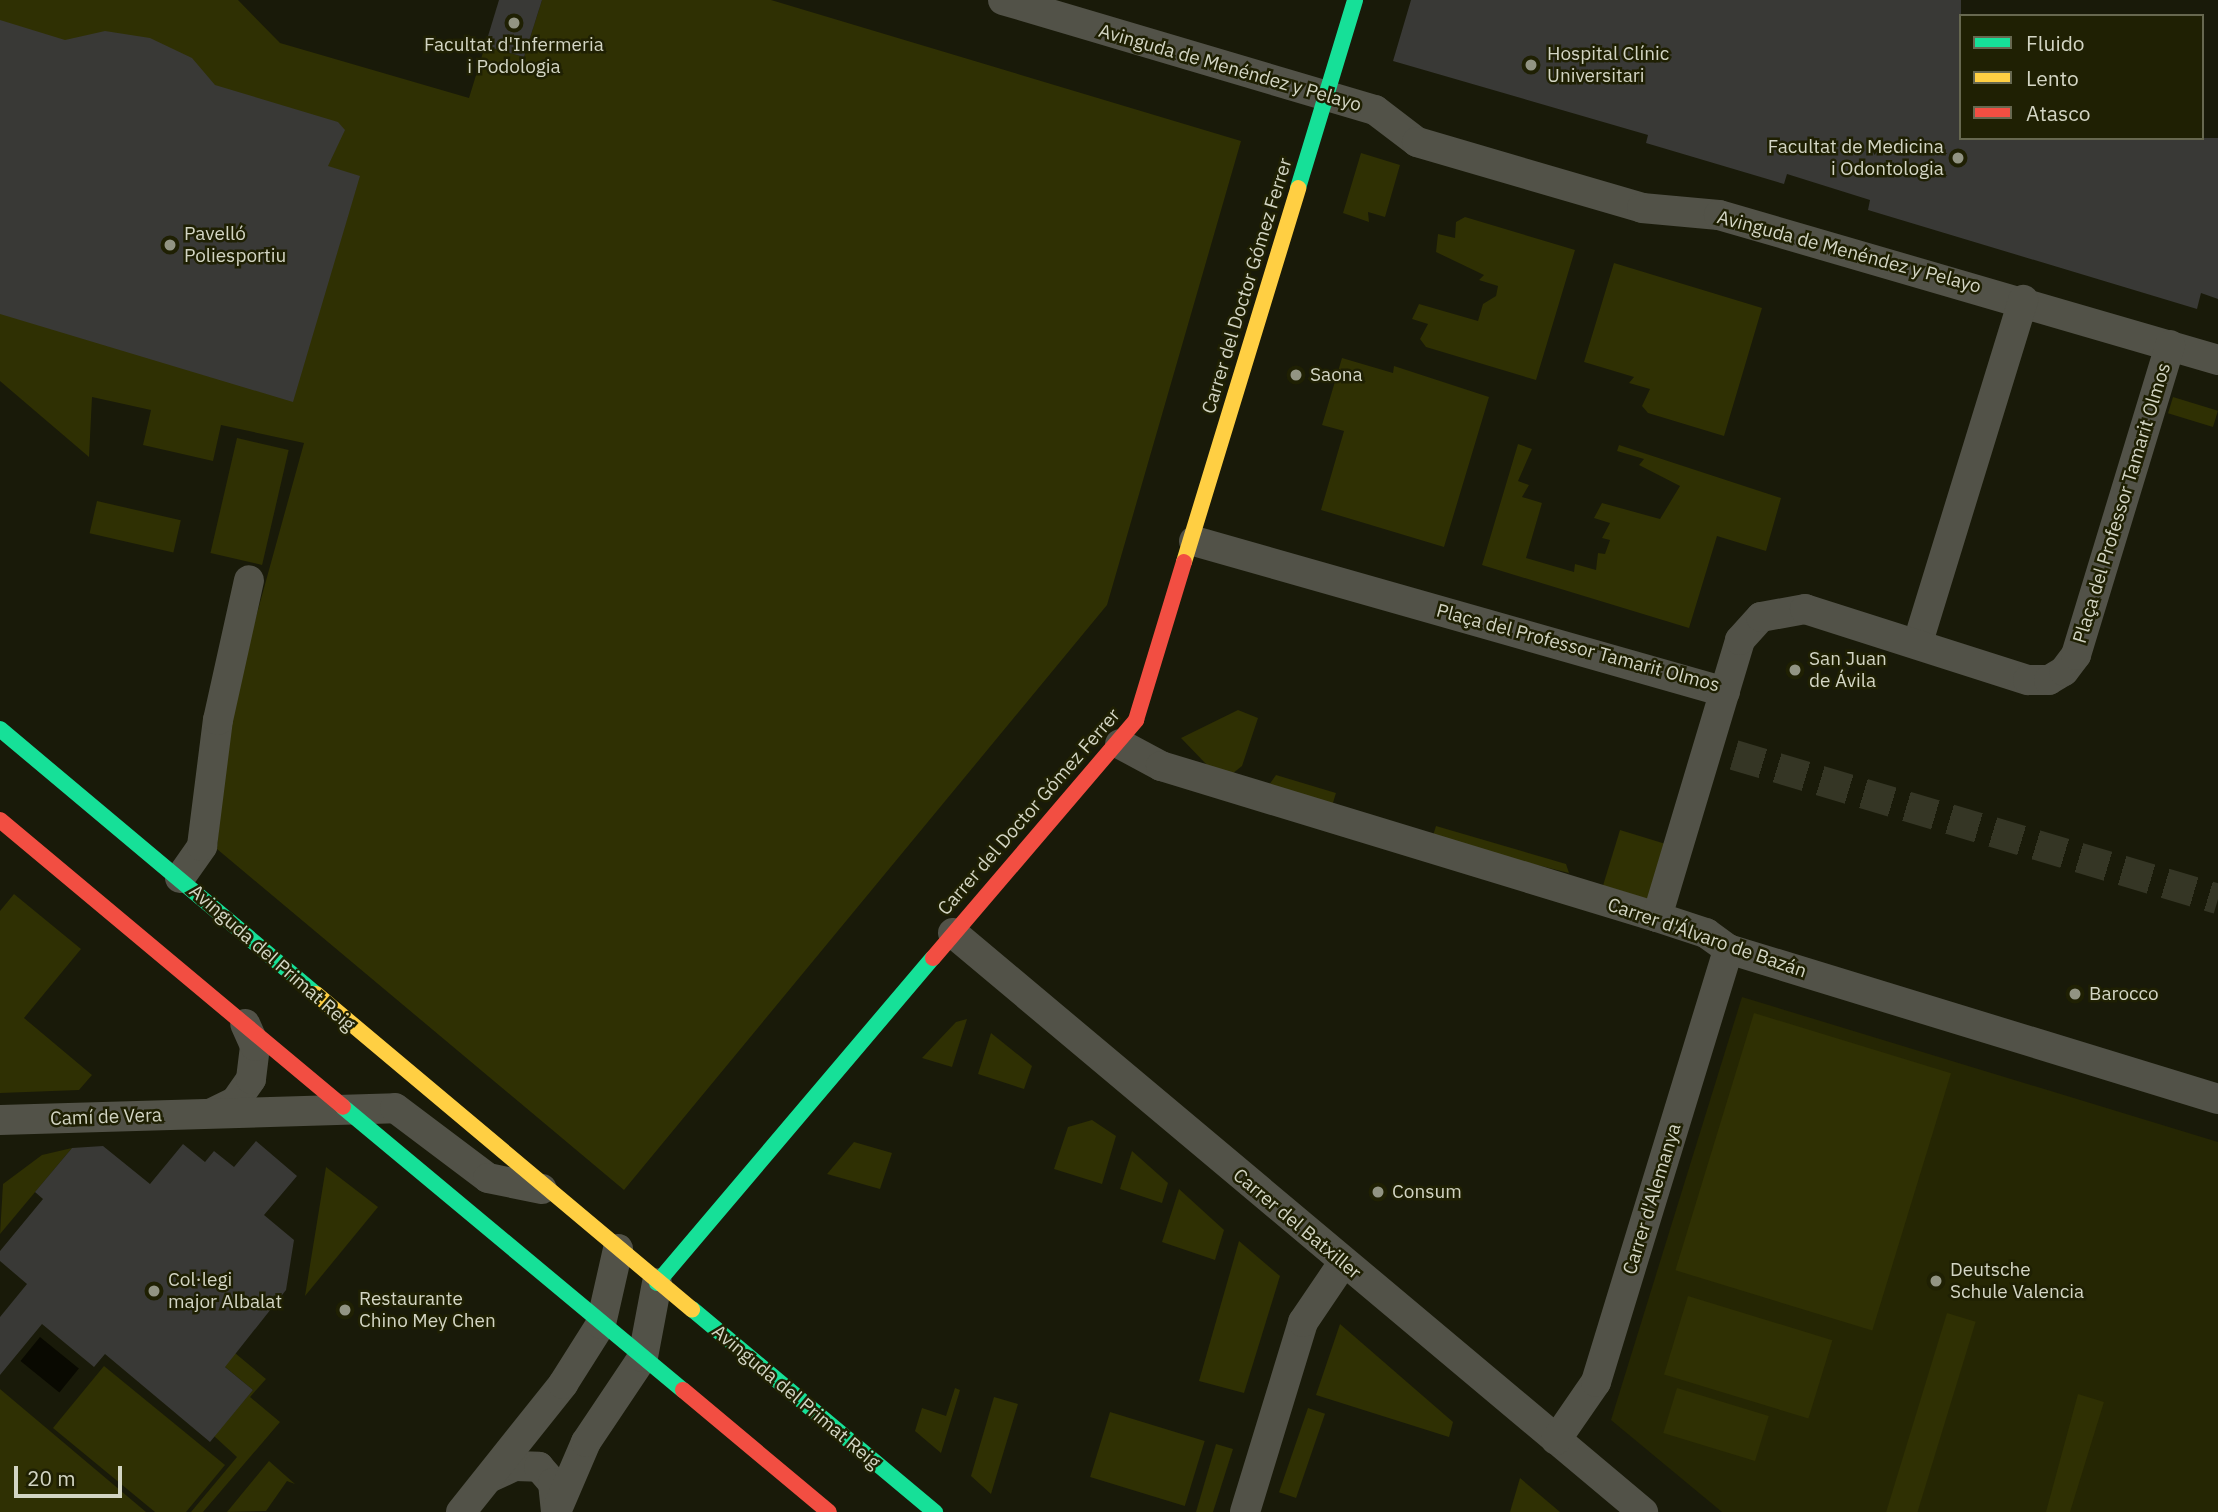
<!DOCTYPE html>
<html>
<head>
<meta charset="utf-8">
<style>
  body { margin:0 }
  #map { position:relative; width:2218px; height:1512px; overflow:hidden; background:#191a09; font-family:"IBM Plex Sans",sans-serif }
  div>[style] { position:absolute }
  .built>* { inset:0; background:#252603 }
  .green>* { inset:0; background:#2f3003; transform-origin:0 0 }
  .water>* { inset:0; background:#090901; transform-origin:0 0 }
  .building>* { inset:0; background:#393936 }
  .street-tunnel>* { height:30px; margin-top:-15px; transform-origin:0; background:repeating-linear-gradient(90deg,#353625 0 30px,transparent 0 45px) }
  .street>* { height:30px; margin:-15px; padding:0 15px; transform-origin:15px; border-radius:15px; background:#525248 }
  .fast>* { height:16px; margin:-8px; padding:0 8px; transform-origin:8px; border-radius:8px; background:#16e098 }
  .slow>* { height:16px; margin:-8px; padding:0 8px; transform-origin:8px; border-radius:8px; background:#ffcf43 }
  .jam>* { height:16px; margin:-8px; padding:0 8px; transform-origin:8px; border-radius:8px; background:#f24e42 }
  .dots>* { width:19px; height:19px; translate:-50% -50%; box-sizing:border-box; border:4px solid #1f2003; border-radius:50% }
  span { translate:-50% -50%; white-space:nowrap; text-align:center; line-height:1.15; -webkit-text-stroke:5px #1f2003; paint-order:stroke }
  .poi-label { font-size:19px; color:#d3d5c4 }
  .left { translate:0 -50%; text-align:left }
  .right { translate:-100% -50%; text-align:right }
  .street-label { font-size:19px; color:#d3d5c4 }
  .legend { position:absolute; left:1959px; top:14px; width:245px; height:126px; box-sizing:border-box; background:#1f2003; border:2px solid #676850; margin:0; padding:9px 12px; list-style:none; font-size:21px; color:#d3d5c4 }
  .legend li { display:flex; align-items:center; gap:14px; height:35px }
  .legend b { width:35px; border:2px solid #676850 }
  .scale { position:absolute; left:14px; top:1466px; width:108px; height:32px; box-sizing:border-box; border:4px solid #d3d5c4; border-top:0; padding-left:9px; font-size:21px; line-height:24px; white-space:nowrap; color:#d3d5c4; -webkit-text-stroke:5px #1f2003; paint-order:stroke }
</style>
</head>
<body>
<div id="map">
  <div class="built">
    <i style="clip-path:polygon(1742px 997px,2218px 1142px,2218px 1512px,1722px 1512px,1611px 1420px)"></i>
  </div>
  <div class="green">
    <i style="clip-path:polygon(0 0,238px 0,280px 43px,469px 98px,485px 46px,524px 57px,542px 0,771px 0,1241px 141px,1107px 605px,624px 1190px,217px 849px,227px 722px,304px 443px,221px 425px,213px 461px,143px 445px,151px 410px,92px 397px,89px 457px,0 381px)"></i>
    <i style="clip-path:polygon(1361px 153px,1400px 165px,1385px 217px,1368px 212px,1369px 222px,1343px 213px)"></i>
    <i style="clip-path:polygon(1465px 217px,1575px 250px,1536px 380px,1426px 347px,1420px 339px,1428px 324px,1412px 319px,1419px 304px,1478px 321px,1483px 304px,1496px 296px,1498px 286px,1479px 280px,1484px 275px,1436px 252px,1438px 234px,1455px 238px,1456px 222px)"></i>
    <i style="clip-path:polygon(1614px 263px,1762px 308px,1724px 436px,1648px 413px,1642px 406px,1650px 389px,1629px 383px,1634px 377px,1584px 362px)"></i>
    <i style="clip-path:polygon(1342px 358px,1393px 373px,1394px 366px,1489px 397px,1444px 547px,1321px 510px,1344px 431px,1322px 425px)"></i>
    <i style="left:2173px;top:397px;width:47px;height:17px;rotate:17deg"></i>
    <i style="left:237px;top:438px;width:53px;height:118px;rotate:13deg"></i>
    <i style="clip-path:polygon(1518px 444px,1532px 449px,1518px 481px,1529px 485px,1522px 497px,1542px 503px,1526px 558px,1574px 572px,1575px 564px,1596px 570px,1598px 553px,1605px 554px,1610px 540px,1602px 538px,1610px 523px,1594px 518px,1602px 503px,1660px 519px,1680px 486px,1639px 465px,1644px 459px,1617px 451px,1619px 445px,1781px 498px,1766px 551px,1717px 536px,1689px 628px,1482px 565px)"></i>
    <i style="left:97px;top:501px;width:86px;height:33px;rotate:13deg"></i>
    <i style="clip-path:polygon(1238px 710px,1258px 718px,1242px 766px,1232px 774px,1207px 765px,1181px 738px)"></i>
    <i style="clip-path:polygon(1276px 775px,1336px 793px,1332px 806px,1269px 785px)"></i>
    <i style="clip-path:polygon(1436px 826px,1566px 864px,1569px 873px,1432px 839px)"></i>
    <i style="left:1620px;top:830px;width:47px;height:58px;rotate:17deg"></i>
    <i style="clip-path:polygon(14px 894px,81px 949px,24px 1018px,92px 1075px,79px 1090px,0 1093px,0 911px)"></i>
    <i style="left:1754px;top:1013px;width:206px;height:269px;rotate:17deg"></i>
    <i style="clip-path:polygon(967px 1019px,952px 1067px,922px 1058px,956px 1022px)"></i>
    <i style="clip-path:polygon(991px 1033px,1032px 1066px,1024px 1089px,978px 1074px)"></i>
    <i style="clip-path:polygon(1092px 1120px,1116px 1136px,1102px 1184px,1054px 1169px,1068px 1127px)"></i>
    <i style="clip-path:polygon(854px 1142px,892px 1153px,880px 1189px,827px 1174px)"></i>
    <i style="clip-path:polygon(72px 1148px,0 1234px,3px 1184px,42px 1155px)"></i>
    <i style="clip-path:polygon(1132px 1151px,1168px 1183px,1162px 1203px,1120px 1189px)"></i>
    <i style="clip-path:polygon(326px 1167px,378px 1207px,305px 1296px)"></i>
    <i style="clip-path:polygon(1179px 1189px,1224px 1230px,1215px 1260px,1162px 1242px)"></i>
    <i style="clip-path:polygon(1239px 1241px,1280px 1276px,1244px 1393px,1199px 1381px)"></i>
    <i style="left:1688px;top:1296px;width:151px;height:82px;rotate:17deg"></i>
    <i style="left:1947px;top:1313px;width:30px;height:208px;rotate:17deg"></i>
    <i style="clip-path:polygon(1340px 1324px,1453px 1422px,1449px 1437px,1316px 1395px)"></i>
    <i style="clip-path:polygon(235px 1353px,266px 1379px,250px 1397px,280px 1422px,203px 1512px,191px 1512px,237px 1457px,214px 1436px,253px 1390px,224px 1366px)"></i>
    <i style="clip-path:polygon(104px 1366px,225px 1465px,186px 1512px,155px 1512px,53px 1428px)"></i>
    <i style="clip-path:polygon(955px 1388px,960px 1390px,941px 1453px,915px 1431px,922px 1408px,946px 1416px)"></i>
    <i style="left:1677px;top:1388px;width:96px;height:47px;rotate:17deg"></i>
    <i style="clip-path:polygon(0 1389px,146px 1512px,0 1512px)"></i>
    <i style="clip-path:polygon(2078px 1394px,2104px 1402px,2070px 1512px,2046px 1512px)"></i>
    <i style="clip-path:polygon(994px 1397px,1018px 1404px,991px 1494px,971px 1476px)"></i>
    <i style="left:1308px;top:1408px;width:18px;height:89px;rotate:19deg"></i>
    <i style="left:1110px;top:1412px;width:99px;height:68px;rotate:17deg"></i>
    <i style="clip-path:polygon(1216px 1444px,1233px 1449px,1213px 1512px,1196px 1512px)"></i>
    <i style="clip-path:polygon(269px 1461px,295px 1484px,287px 1481px,266px 1511px,227px 1512px)"></i>
    <i style="clip-path:polygon(1520px 1478px,1560px 1512px,1510px 1512px)"></i>
  </div>
  <div class="water">
    <i style="left:40px;top:1337px;width:50px;height:31px;rotate:39deg"></i>
  </div>
  <div class="building">
    <i style="clip-path:polygon(499px 0,542px 0,524px 57px,485px 46px)"></i>
    <i style="clip-path:polygon(1411px 0,1961px 0,1961px 138px,2218px 138px,2218px 299px,2201px 293px,2197px 309px,1868px 210px,1870px 200px,1787px 174px,1784px 184px,1646px 143px,1648px 135px,1393px 61px)"></i>
    <i style="clip-path:polygon(0 20px,65px 40px,105px 31px,150px 38px,192px 58px,215px 85px,338px 122px,345px 130px,328px 166px,360px 176px,293px 402px,0 314px)"></i>
    <i style="clip-path:polygon(256px 1141px,297px 1176px,264px 1215px,294px 1240px,286px 1290px,225px 1367px,253px 1390px,210px 1442px,105px 1354px,94px 1367px,42px 1324px,0 1375px,0 1317px,27px 1284px,0 1261px,0 1251px,43px 1199px,35px 1192px,72px 1148px,103px 1146px,150px 1184px,183px 1144px,205px 1162px,214px 1151px,234px 1167px)"></i>
  </div>
  <div class="street-tunnel">
    <i style="left:1734px;top:755px;width:505px;rotate:16.57deg"></i>
  </div>
  <div class="street">
    <i style="left:1003px;top:0;width:388px;rotate:16.5deg"></i>
    <i style="left:1375px;top:110px;width:53px;rotate:37.3deg"></i>
    <i style="left:1417px;top:142px;width:234px;rotate:16.3deg"></i>
    <i style="left:1642px;top:208px;width:77px;rotate:5.2deg"></i>
    <i style="left:1719px;top:215px;width:520px;rotate:16.2deg"></i>
    <i style="left:1194px;top:541px;width:552px;rotate:15.87deg"></i>
    <i style="left:1918px;top:642px;width:358px;rotate:-72.9deg"></i>
    <i style="left:1120px;top:744px;width:47px;rotate:28.2deg"></i>
    <i style="left:1161px;top:766px;width:518px;rotate:16.93deg"></i>
    <i style="left:1657px;top:917px;width:52px;rotate:18.1deg"></i>
    <i style="left:1706px;top:933px;width:27px;rotate:36deg"></i>
    <i style="left:1728px;top:949px;width:512px;rotate:17.02deg"></i>
    <i style="left:180px;top:878px;width:39px;rotate:-55deg"></i>
    <i style="left:202px;top:846px;width:127px;rotate:-82.8deg"></i>
    <i style="left:218px;top:720px;width:143px;rotate:-77.5deg"></i>
    <i style="left:1657px;top:917px;width:289px;rotate:-73.3deg"></i>
    <i style="left:1740px;top:640px;width:31px;rotate:-48deg"></i>
    <i style="left:1761px;top:617px;width:45px;rotate:-10.3deg"></i>
    <i style="left:1805px;top:609px;width:234px;rotate:17.7deg"></i>
    <i style="left:2028px;top:680px;width:21px"></i>
    <i style="left:2049px;top:680px;width:17px;rotate:-31deg"></i>
    <i style="left:2064px;top:671px;width:20px;rotate:-53deg"></i>
    <i style="left:2076px;top:655px;width:324px;rotate:-73.1deg"></i>
    <i style="left:953px;top:933px;width:901px;rotate:40deg"></i>
    <i style="left:212px;top:1113px;width:25px;rotate:-26deg"></i>
    <i style="left:235px;top:1102px;width:28px;rotate:-55deg"></i>
    <i style="left:251px;top:1079px;width:33px;rotate:-83deg"></i>
    <i style="left:255px;top:1046px;width:24px;rotate:-114deg"></i>
    <i style="left:0;top:1120px;width:395px;rotate:-1.7deg"></i>
    <i style="left:395px;top:1108px;width:116px;rotate:37deg"></i>
    <i style="left:488px;top:1178px;width:55px;rotate:11.5deg"></i>
    <i style="left:1556px;top:1440px;width:70px;rotate:-55.4deg"></i>
    <i style="left:1596px;top:1382px;width:453px;rotate:-73deg"></i>
    <i style="left:489px;top:1478px;width:29px;rotate:-25deg"></i>
    <i style="left:515px;top:1466px;width:24px;rotate:2deg"></i>
    <i style="left:539px;top:1467px;width:21px;rotate:49deg"></i>
    <i style="left:553px;top:1483px;width:27px;rotate:84deg"></i>
    <i style="left:461px;top:1512px;width:164px;rotate:-51.4deg"></i>
    <i style="left:563px;top:1384px;width:71px;rotate:-57.7deg"></i>
    <i style="left:601px;top:1324px;width:77px;rotate:-77.2deg"></i>
    <i style="left:556px;top:1512px;width:76px;rotate:-66.8deg"></i>
    <i style="left:586px;top:1442px;width:102px;rotate:-56.2deg"></i>
    <i style="left:643px;top:1357px;width:75px;rotate:-79.3deg"></i>
    <i style="left:1245px;top:1512px;width:199px;rotate:-73deg"></i>
    <i style="left:1303px;top:1322px;width:71px;rotate:-55.9deg"></i>
  </div>
  <div class="fast">
    <i style="left:1298px;top:188px;width:196px;rotate:-73.1deg"></i>
    <i style="left:0;top:729px;width:412px;rotate:40deg"></i>
    <i style="left:343px;top:1107px;width:442px;rotate:39.8deg"></i>
    <i style="left:657px;top:1283px;width:426px;rotate:-49.7deg"></i>
    <i style="left:692px;top:1309px;width:317px;rotate:39.9deg"></i>
  </div>
  <div class="slow">
    <i style="left:1184px;top:562px;width:391px;rotate:-73deg"></i>
    <i style="left:316px;top:994px;width:491px;rotate:40deg"></i>
  </div>
  <div class="jam">
    <i style="left:0;top:820px;width:447px;rotate:39.9deg"></i>
    <i style="left:933px;top:958px;width:313px;rotate:-49.5deg"></i>
    <i style="left:1136px;top:720px;width:165px;rotate:-73.1deg"></i>
    <i style="left:683px;top:1390px;width:190px;rotate:39.9deg"></i>
  </div>
  <div class="dots">
    <i style="left:514px;top:23px;background:#929483"></i>
    <i style="left:1531px;top:65px;background:#929483"></i>
    <i style="left:1958px;top:158px;background:#929483"></i>
    <i style="left:170px;top:245px;background:#929483"></i>
    <i style="left:1296px;top:375px;background:#929483"></i>
    <i style="left:1795px;top:670px;background:#929483"></i>
    <i style="left:2075px;top:994px;background:#929483"></i>
    <i style="left:1378px;top:1192px;background:#929483"></i>
    <i style="left:1936px;top:1281px;background:#929483"></i>
    <i style="left:154px;top:1291px;background:#929483"></i>
    <i style="left:345px;top:1310px;background:#929483"></i>
  </div>
  <div class="poi-label">
    <span style="left:514px;top:56px">Facultat d'Infermeria<br>i Podologia</span>
    <span class="left" style="left:1547px;top:65px">Hospital Clínic<br>Universitari</span>
    <span class="right" style="left:1944px;top:158px">Facultat de Medicina<br>i Odontologia</span>
    <span class="left" style="left:184px;top:245px">Pavelló<br>Poliesportiu</span>
    <span class="left" style="left:1310px;top:375px">Saona</span>
    <span class="left" style="left:1809px;top:670px">San Juan<br>de Ávila</span>
    <span class="left" style="left:2089px;top:994px">Barocco</span>
    <span class="left" style="left:1392px;top:1192px">Consum</span>
    <span class="left" style="left:1950px;top:1281px">Deutsche<br>Schule Valencia</span>
    <span class="left" style="left:168px;top:1291px">Col·legi<br>major Albalat</span>
    <span class="left" style="left:359px;top:1310px">Restaurante<br>Chino Mey Chen</span>
  </div>
  <div class="street-label">
    <span style="left:1230px;top:68px;rotate:16deg">Avinguda de Menéndez y Pelayo</span>
    <span style="left:1849px;top:252px;rotate:15deg">Avinguda de Menéndez y Pelayo</span>
    <span style="left:1247px;top:286px;rotate:-73deg">Carrer del Doctor Gómez Ferrer</span>
    <span style="left:2122px;top:503px;rotate:-73deg">Plaça del Professor Tamarit Olmos</span>
    <span style="left:1578px;top:648px;rotate:15deg">Plaça del Professor Tamarit Olmos</span>
    <span style="left:1029px;top:812px;rotate:-49deg">Carrer del Doctor Gómez Ferrer</span>
    <span style="left:1707px;top:938px;rotate:19deg">Carrer d'Álvaro de Bazán</span>
    <span style="left:272px;top:958px;rotate:41deg">Avinguda del Primat Reig</span>
    <span style="left:106px;top:1117px;rotate:-2deg">Camí de Vera</span>
    <span style="left:1652px;top:1199px;rotate:-73deg">Carrer d'Alemanya</span>
    <span style="left:1297px;top:1224px;rotate:40deg">Carrer del Batxiller</span>
    <span style="left:796px;top:1397px;rotate:40deg">Avinguda del Primat Reig</span>
  </div>
  <ul class="legend">
  <li><b style="height:9px;background:#16e098"></b>Fluido</li>
  <li><b style="height:9px;background:#ffcf43"></b>Lento</li>
  <li><b style="height:9px;background:#f24e42"></b>Atasco</li>
  </ul>
  <div class="scale">20 m</div>
</div>
</body>
</html>
